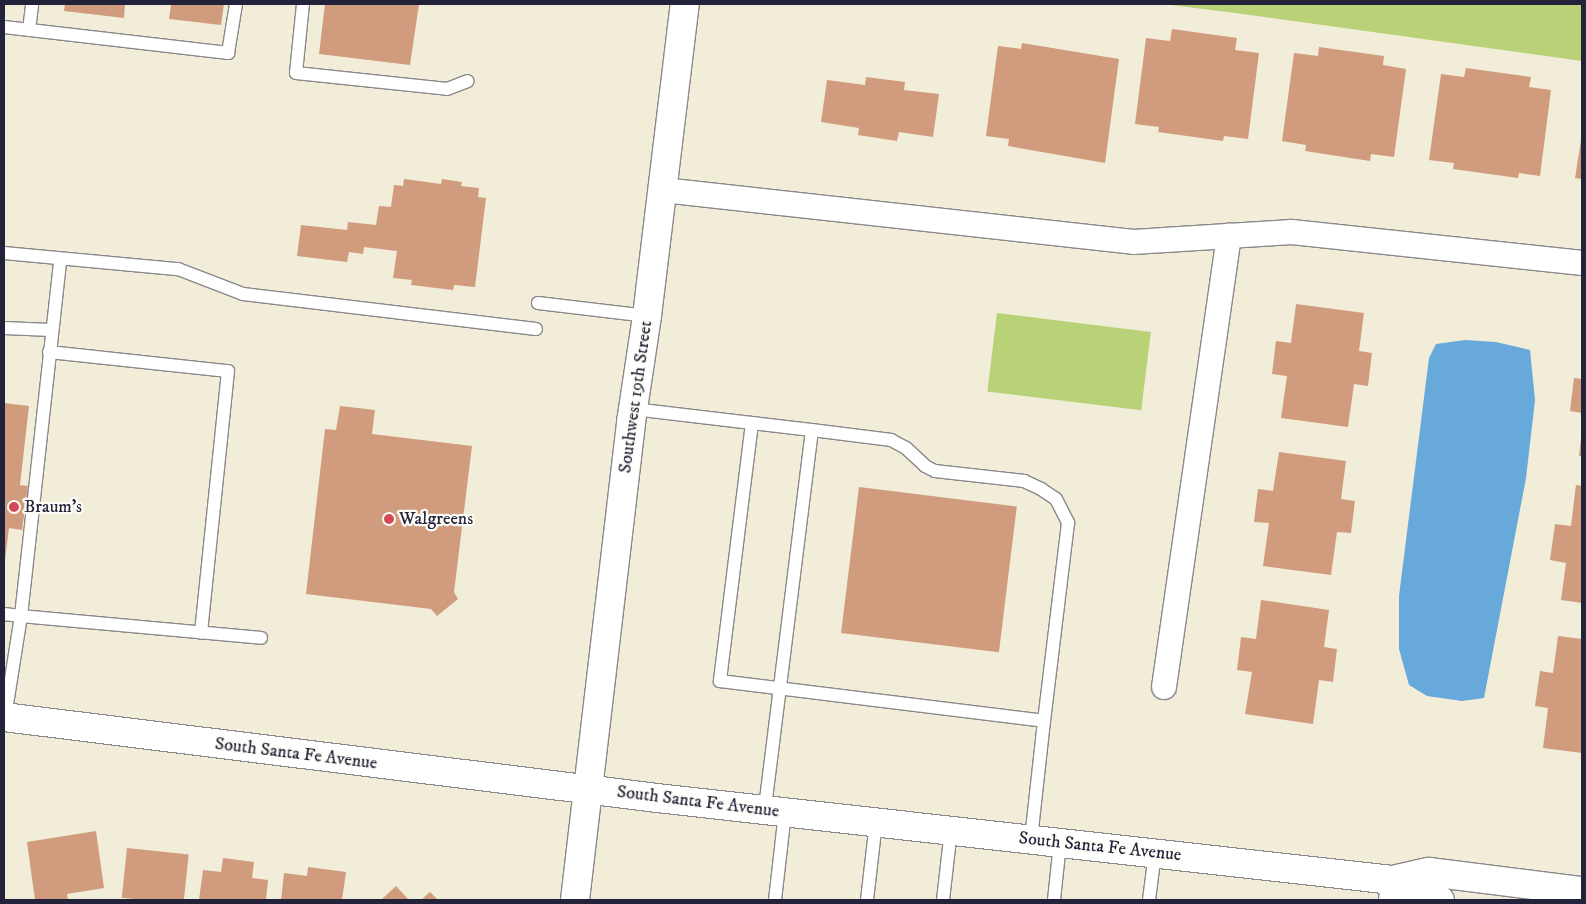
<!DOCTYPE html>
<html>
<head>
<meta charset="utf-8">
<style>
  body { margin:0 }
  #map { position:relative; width:1586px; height:904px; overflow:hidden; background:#f1edd8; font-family:"IM FELL DW Pica",serif }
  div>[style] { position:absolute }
  .green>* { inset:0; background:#bad277; transform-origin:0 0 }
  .water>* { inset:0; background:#68a9dc }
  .building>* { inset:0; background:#d09c7d; transform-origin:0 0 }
  .roads { filter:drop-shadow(1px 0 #8a888a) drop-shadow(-1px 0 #8a888a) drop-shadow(0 1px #8a888a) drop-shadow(0 -1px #8a888a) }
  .lane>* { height:12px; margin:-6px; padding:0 6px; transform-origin:6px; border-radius:6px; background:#fff }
  .street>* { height:24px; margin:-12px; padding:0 12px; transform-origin:12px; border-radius:12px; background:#fff }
  .secondary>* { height:28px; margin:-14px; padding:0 14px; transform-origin:14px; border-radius:14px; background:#fff }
  .dots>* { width:14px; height:14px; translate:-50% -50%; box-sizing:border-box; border:2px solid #fdfcf7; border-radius:50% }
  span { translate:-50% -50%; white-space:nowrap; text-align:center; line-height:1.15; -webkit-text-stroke:4.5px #fdfcf7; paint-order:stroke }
  .street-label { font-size:18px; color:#22223b }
  .poi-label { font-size:18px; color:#22223b }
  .left { translate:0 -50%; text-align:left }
  .frame { position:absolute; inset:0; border:5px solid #22223b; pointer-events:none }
</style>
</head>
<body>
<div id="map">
  <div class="green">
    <i style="clip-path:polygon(1163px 4px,1582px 4px,1582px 61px,1235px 13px)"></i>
    <i style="left:997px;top:313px;width:155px;height:79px;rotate:7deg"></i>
  </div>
  <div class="water">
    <i style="clip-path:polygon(1465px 340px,1496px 342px,1530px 350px,1535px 400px,1526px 478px,1484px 698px,1462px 701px,1427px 696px,1409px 685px,1399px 649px,1399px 596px,1429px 358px,1436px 344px)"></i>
  </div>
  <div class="building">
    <i style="clip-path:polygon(65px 4px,125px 4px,124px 18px,64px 11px)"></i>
    <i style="clip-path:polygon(171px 4px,224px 4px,221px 25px,169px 19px)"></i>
    <i style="clip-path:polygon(325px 4px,419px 4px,410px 65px,319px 54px)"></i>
    <i style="clip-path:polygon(1172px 29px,1237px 38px,1235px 50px,1259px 53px,1248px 139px,1224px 136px,1223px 141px,1158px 132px,1159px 127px,1135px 124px,1146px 38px,1170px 41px)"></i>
    <i style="clip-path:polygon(1022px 43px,1119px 59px,1105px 163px,1008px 146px,1009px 139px,986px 136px,998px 46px,1021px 49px)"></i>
    <i style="clip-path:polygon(1319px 47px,1384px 56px,1383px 65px,1406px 69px,1394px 157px,1371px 154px,1370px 161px,1305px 151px,1306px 145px,1282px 141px,1294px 53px,1318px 56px)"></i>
    <i style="clip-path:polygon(1466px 68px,1531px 77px,1529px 87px,1551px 90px,1540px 176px,1519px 173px,1518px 178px,1453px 169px,1454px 163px,1429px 160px,1441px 74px,1464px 77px)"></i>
    <i style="clip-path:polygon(866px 77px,905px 82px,904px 90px,939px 94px,933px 137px,899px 132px,897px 141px,858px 135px,859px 128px,821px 122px,827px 80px,865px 85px)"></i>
    <i style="clip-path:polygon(1581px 140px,1582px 140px,1582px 179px,1575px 178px)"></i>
    <i style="clip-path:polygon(404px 179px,441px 184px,442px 179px,462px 182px,461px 186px,479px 188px,478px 197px,486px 198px,475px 287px,454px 285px,453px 290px,411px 285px,412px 280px,393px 278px,397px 251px,364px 247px,363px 254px,349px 252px,347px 262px,297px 256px,301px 225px,347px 230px,348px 222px,376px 225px,379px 206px,391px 207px,394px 185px,403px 186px)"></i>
    <i style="clip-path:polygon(1296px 304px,1364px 313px,1359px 351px,1372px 353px,1368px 386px,1354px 384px,1348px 427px,1281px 418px,1287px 376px,1272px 374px,1276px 341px,1291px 343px)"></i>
    <i style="clip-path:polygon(1574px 378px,1582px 379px,1582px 413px,1570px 411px)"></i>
    <i style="clip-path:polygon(4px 403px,29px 406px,20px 485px,28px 486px,22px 530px,9px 528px,5px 560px)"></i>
    <i style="clip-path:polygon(340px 406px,375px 410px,372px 434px,472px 446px,454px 592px,458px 599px,437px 616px,431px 609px,306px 594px,325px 429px,336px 430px)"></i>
    <i style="clip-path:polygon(1581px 439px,1582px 439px,1582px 456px,1579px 456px)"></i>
    <i style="clip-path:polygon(1279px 452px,1346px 461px,1341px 499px,1355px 501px,1351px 533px,1337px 532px,1331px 575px,1263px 566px,1269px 523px,1254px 522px,1258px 489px,1273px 491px)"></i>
    <i style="clip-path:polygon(1576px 485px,1582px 486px,1582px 603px,1561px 600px,1566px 563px,1550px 560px,1555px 524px,1571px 526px)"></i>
    <i style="left:859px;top:487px;width:159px;height:147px;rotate:7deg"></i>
    <i style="clip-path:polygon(1261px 600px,1329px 610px,1324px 647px,1337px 649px,1333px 682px,1319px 680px,1313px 724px,1245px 714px,1252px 672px,1237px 670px,1241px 637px,1256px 639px)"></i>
    <i style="clip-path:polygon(1558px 636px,1582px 639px,1582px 753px,1543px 748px,1548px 708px,1535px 706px,1540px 671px,1553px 673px)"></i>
    <i style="clip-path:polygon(96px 831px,104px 888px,67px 894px,68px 900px,35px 900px,27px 842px)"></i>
    <i style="left:127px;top:848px;width:62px;height:50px;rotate:6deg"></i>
    <i style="clip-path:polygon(223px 858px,254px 862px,252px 878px,268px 880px,266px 900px,199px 900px,203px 870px,221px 872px)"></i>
    <i style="clip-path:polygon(308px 867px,346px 872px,342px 900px,281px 900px,284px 873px,307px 876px)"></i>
    <i style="clip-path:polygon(396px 886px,409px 900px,381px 900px)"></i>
    <i style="clip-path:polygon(430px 892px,438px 900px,421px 900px)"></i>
  </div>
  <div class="roads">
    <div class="lane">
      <i style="left:303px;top:4px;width:69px;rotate:95.8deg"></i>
      <i style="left:296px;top:73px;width:152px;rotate:6deg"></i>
      <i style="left:447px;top:89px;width:22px;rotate:-21deg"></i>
      <i style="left:4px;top:27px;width:226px;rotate:6.6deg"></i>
      <i style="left:228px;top:53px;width:50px;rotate:-80.7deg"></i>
      <i style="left:29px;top:30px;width:26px;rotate:-83deg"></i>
      <i style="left:4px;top:253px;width:175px;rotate:5.3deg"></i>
      <i style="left:178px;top:269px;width:70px;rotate:21deg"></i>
      <i style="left:243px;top:294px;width:295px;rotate:6.8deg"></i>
      <i style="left:538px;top:303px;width:110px;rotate:6.8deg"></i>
      <i style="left:4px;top:328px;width:47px;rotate:2.4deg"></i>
      <i style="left:49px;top:352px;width:180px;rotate:6.1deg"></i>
      <i style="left:228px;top:371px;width:263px;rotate:95.9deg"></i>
      <i style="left:633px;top:409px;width:120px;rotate:6.7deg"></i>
      <i style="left:752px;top:423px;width:260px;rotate:97.1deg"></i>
      <i style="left:720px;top:681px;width:326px;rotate:7deg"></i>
      <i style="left:1044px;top:721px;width:119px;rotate:96.3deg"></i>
      <i style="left:752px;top:423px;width:60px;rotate:6.7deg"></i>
      <i style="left:812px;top:430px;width:383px;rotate:97.1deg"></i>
      <i style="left:812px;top:430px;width:80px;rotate:7.2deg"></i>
      <i style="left:891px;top:440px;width:17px;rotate:28deg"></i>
      <i style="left:906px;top:448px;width:26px;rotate:43deg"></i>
      <i style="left:925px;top:466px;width:11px;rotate:27deg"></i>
      <i style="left:935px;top:471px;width:90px;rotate:6.4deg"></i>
      <i style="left:1024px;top:481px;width:19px;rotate:25deg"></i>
      <i style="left:1041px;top:489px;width:18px;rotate:34deg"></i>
      <i style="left:1056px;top:499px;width:27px;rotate:63deg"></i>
      <i style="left:1068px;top:523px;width:199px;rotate:96.9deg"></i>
      <i style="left:4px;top:614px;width:17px;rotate:7deg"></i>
      <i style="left:21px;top:616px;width:358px;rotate:-83.7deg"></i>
      <i style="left:5px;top:717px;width:102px;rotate:-81deg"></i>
      <i style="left:21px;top:616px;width:241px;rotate:5.2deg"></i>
      <i style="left:775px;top:900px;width:89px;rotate:-83.5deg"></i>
      <i style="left:867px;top:900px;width:79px;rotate:-83.4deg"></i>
      <i style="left:943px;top:900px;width:70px;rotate:-83.5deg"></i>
      <i style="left:1054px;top:900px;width:57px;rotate:-84deg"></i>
      <i style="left:1149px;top:900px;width:47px;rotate:-82.7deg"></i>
    </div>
    <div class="street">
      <i style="left:663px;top:190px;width:473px;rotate:6.3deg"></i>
      <i style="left:1133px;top:242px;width:159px;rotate:-3.6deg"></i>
      <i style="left:1292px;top:232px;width:292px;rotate:6.1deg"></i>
      <i style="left:1164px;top:687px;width:456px;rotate:-81.8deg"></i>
      <i style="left:1391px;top:900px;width:20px;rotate:-84deg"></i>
    </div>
    <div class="secondary">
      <i style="left:4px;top:717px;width:658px;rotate:7.07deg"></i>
      <i style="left:657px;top:798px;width:741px;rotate:6.36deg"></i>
      <i style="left:1393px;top:880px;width:51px;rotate:23.1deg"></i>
      <i style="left:1393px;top:880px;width:37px;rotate:-13deg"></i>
      <i style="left:1429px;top:872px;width:154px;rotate:7.1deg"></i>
      <i style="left:575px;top:900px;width:481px;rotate:-83.3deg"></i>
      <i style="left:631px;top:422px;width:107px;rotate:-81.4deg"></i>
      <i style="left:647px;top:316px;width:314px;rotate:-83.1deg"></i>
    </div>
  </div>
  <div class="dots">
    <i style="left:14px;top:507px;background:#d1495b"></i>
    <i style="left:389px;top:519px;background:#d1495b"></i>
  </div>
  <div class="street-label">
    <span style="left:636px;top:397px;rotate:-82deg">Southwest 19th Street</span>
    <span style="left:296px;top:754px;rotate:7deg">South Santa Fe Avenue</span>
    <span style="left:698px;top:802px;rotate:7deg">South Santa Fe Avenue</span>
    <span style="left:1100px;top:847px;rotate:6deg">South Santa Fe Avenue</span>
  </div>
  <div class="poi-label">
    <span class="left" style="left:24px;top:507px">Braum's</span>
    <span class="left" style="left:399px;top:519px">Walgreens</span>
  </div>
  <div class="frame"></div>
</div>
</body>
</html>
